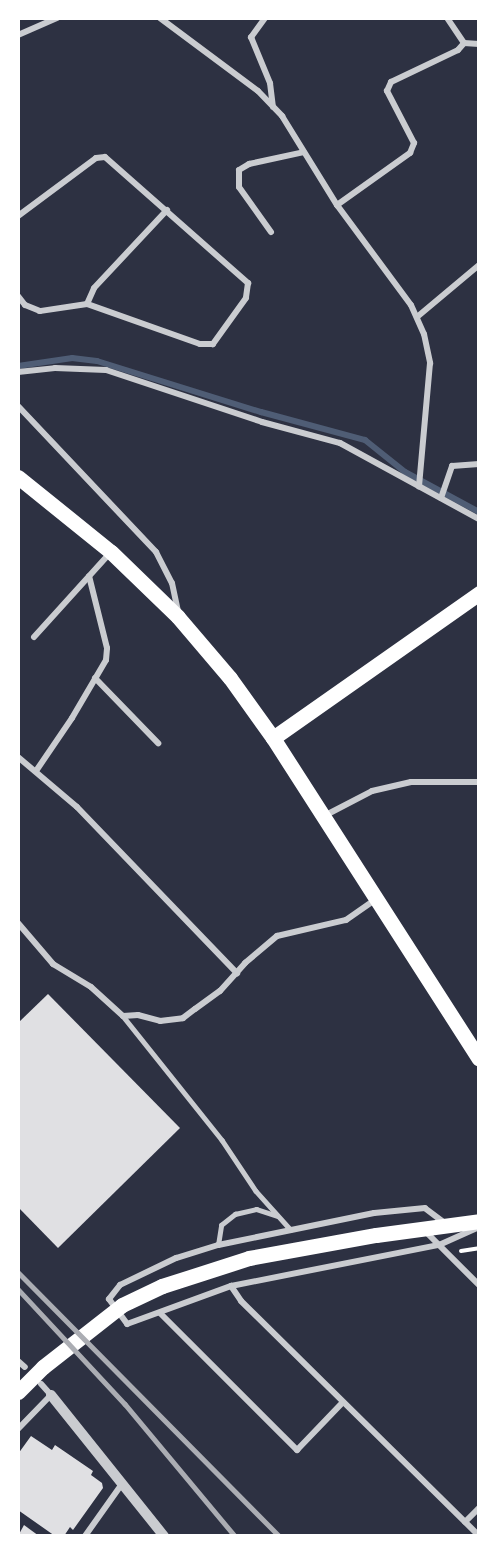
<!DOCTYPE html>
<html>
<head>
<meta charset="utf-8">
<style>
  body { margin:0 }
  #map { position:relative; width:497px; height:1554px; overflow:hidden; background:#2d3142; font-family:"Space Grotesk",sans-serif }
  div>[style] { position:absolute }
  .stream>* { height:6px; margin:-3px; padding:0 3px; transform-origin:3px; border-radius:3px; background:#4f5d75 }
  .building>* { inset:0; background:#e0e0e3 }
  .path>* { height:4px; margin:-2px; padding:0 2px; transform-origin:2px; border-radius:2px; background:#fff }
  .service>* { height:4.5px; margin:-2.25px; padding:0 2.25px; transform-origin:2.25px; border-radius:2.25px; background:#caccd0 }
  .minor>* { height:6px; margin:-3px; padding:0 3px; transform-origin:3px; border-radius:3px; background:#caccd0 }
  .tertiary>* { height:10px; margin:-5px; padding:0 5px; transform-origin:5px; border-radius:5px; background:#caccd0 }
  .primary>* { height:15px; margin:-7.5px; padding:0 7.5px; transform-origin:7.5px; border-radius:7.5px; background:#fff }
  .rail>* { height:4.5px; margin:-2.25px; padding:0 2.25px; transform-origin:2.25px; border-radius:2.25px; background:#abadb3 }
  span { translate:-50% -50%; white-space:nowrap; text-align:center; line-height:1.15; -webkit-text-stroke:5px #fff; paint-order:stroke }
  .frame { position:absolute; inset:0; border:20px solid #fff; pointer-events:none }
</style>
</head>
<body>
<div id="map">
  <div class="stream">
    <i style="left:18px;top:366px;width:55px;rotate:-8.4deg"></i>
    <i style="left:72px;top:358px;width:25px;rotate:7deg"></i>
    <i style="left:97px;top:361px;width:172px;rotate:17.3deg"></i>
    <i style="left:261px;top:412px;width:108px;rotate:15.1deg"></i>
    <i style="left:365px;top:440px;width:51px;rotate:38.7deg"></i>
    <i style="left:405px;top:472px;width:84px;rotate:28.4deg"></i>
  </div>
  <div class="building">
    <i style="clip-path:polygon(48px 994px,180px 1128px,58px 1248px,18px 1207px,18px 1023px)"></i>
    <i style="clip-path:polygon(31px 1436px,52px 1450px,55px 1445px,93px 1471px,91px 1475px,102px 1483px,103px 1488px,73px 1530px,70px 1527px,64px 1536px,55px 1536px,18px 1510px,18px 1454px)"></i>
    <i style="clip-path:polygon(24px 1525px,39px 1536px,18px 1536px)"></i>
  </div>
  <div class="path">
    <i style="left:461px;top:1251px;width:18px;rotate:-9deg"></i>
  </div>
  <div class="service">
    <i style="left:123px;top:1016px;width:159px;rotate:51.4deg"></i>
    <i style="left:222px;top:1140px;width:61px;rotate:56.3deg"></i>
    <i style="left:256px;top:1191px;width:52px;rotate:48.1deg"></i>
    <i style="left:218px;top:1245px;width:20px;rotate:-81deg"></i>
    <i style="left:221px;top:1225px;width:18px;rotate:-38deg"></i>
    <i style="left:235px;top:1214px;width:22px;rotate:-13deg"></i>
    <i style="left:256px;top:1209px;width:22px;rotate:18deg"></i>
  </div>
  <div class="minor">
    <i style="left:160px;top:18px;width:122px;rotate:36.7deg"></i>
    <i style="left:258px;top:91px;width:35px;rotate:46deg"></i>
    <i style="left:282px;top:116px;width:105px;rotate:58.3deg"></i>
    <i style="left:337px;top:205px;width:124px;rotate:53.5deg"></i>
    <i style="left:411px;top:305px;width:32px;rotate:66deg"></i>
    <i style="left:424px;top:334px;width:30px;rotate:78deg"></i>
    <i style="left:430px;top:363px;width:124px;rotate:95.1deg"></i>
    <i style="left:265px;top:18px;width:24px;rotate:126deg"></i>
    <i style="left:251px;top:37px;width:50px;rotate:67.6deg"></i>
    <i style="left:270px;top:83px;width:24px;rotate:83deg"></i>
    <i style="left:18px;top:35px;width:43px;rotate:-23.6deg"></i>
    <i style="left:464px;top:43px;width:15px;rotate:4deg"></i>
    <i style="left:337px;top:205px;width:90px;rotate:-35.5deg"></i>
    <i style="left:410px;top:153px;width:11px;rotate:-68deg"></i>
    <i style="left:414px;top:143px;width:59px;rotate:-117.4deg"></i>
    <i style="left:387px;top:91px;width:10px;rotate:-66deg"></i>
    <i style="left:391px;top:82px;width:74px;rotate:-25.5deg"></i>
    <i style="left:458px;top:50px;width:9px;rotate:-49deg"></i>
    <i style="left:464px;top:43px;width:30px;rotate:-124deg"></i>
    <i style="left:18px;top:216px;width:97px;rotate:-36.6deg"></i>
    <i style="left:96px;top:158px;width:9px;rotate:-6deg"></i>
    <i style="left:105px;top:157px;width:191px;rotate:41.4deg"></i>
    <i style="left:248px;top:283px;width:15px;rotate:98deg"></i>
    <i style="left:246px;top:298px;width:57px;rotate:125.7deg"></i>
    <i style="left:213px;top:344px;width:13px;rotate:180deg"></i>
    <i style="left:200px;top:344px;width:120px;rotate:-160.5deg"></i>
    <i style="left:87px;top:304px;width:48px;rotate:171.5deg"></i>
    <i style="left:40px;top:311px;width:16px;rotate:-158deg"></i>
    <i style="left:25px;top:305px;width:11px;rotate:-128deg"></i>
    <i style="left:271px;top:232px;width:55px;rotate:-125.4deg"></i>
    <i style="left:239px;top:187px;width:17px;rotate:-90deg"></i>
    <i style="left:239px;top:170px;width:12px;rotate:-31deg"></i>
    <i style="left:249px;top:164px;width:56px;rotate:-12.3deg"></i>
    <i style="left:87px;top:304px;width:17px;rotate:-66deg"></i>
    <i style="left:94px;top:288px;width:107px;rotate:-46.9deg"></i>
    <i style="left:417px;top:317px;width:81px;rotate:-40deg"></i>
    <i style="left:18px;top:372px;width:37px;rotate:-6deg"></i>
    <i style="left:55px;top:368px;width:51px;rotate:2.2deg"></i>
    <i style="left:106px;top:370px;width:164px;rotate:18.4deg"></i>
    <i style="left:262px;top:422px;width:81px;rotate:15.1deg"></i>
    <i style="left:340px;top:443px;width:158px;rotate:28.7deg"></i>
    <i style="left:18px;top:406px;width:201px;rotate:46.6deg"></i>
    <i style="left:156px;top:552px;width:35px;rotate:63deg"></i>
    <i style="left:172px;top:583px;width:33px;rotate:78deg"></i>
    <i style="left:441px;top:498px;width:34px;rotate:-71deg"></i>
    <i style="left:452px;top:466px;width:27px;rotate:-4deg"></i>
    <i style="left:34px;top:637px;width:113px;rotate:-47.9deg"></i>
    <i style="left:95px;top:678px;width:91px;rotate:45.9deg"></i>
    <i style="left:18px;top:757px;width:77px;rotate:40.3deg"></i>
    <i style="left:77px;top:807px;width:231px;rotate:46.1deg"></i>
    <i style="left:36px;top:771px;width:64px;rotate:-55.8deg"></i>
    <i style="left:72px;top:718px;width:67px;rotate:-59.6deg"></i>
    <i style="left:106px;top:660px;width:12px;rotate:-85deg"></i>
    <i style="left:107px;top:648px;width:74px;rotate:-104deg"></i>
    <i style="left:324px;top:816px;width:54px;rotate:-27.5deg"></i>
    <i style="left:372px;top:791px;width:40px;rotate:-13deg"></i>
    <i style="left:411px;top:782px;width:68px"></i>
    <i style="left:18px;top:923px;width:54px;rotate:49.5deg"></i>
    <i style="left:53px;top:964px;width:44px;rotate:31.2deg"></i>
    <i style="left:91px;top:987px;width:43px;rotate:42.2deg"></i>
    <i style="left:123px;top:1016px;width:15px;rotate:-4deg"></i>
    <i style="left:138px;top:1015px;width:23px;rotate:15deg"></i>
    <i style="left:160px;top:1021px;width:23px;rotate:-7deg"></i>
    <i style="left:183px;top:1018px;width:15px;rotate:-37deg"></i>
    <i style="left:195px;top:1009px;width:31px;rotate:-36deg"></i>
    <i style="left:220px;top:991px;width:38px;rotate:-48deg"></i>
    <i style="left:245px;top:963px;width:42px;rotate:-40.2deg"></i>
    <i style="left:277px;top:936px;width:71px;rotate:-13.1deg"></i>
    <i style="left:346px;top:920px;width:35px;rotate:-35deg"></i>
    <i style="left:446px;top:1224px;width:26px;rotate:-143deg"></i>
    <i style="left:425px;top:1208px;width:51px;rotate:174.4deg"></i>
    <i style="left:374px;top:1213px;width:159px;rotate:168.4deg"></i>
    <i style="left:218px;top:1245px;width:44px;rotate:162.8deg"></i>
    <i style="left:176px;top:1258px;width:62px;rotate:154.3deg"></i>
    <i style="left:120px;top:1285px;width:18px;rotate:128deg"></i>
    <i style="left:109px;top:1299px;width:31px;rotate:54deg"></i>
    <i style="left:127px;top:1324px;width:111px;rotate:-20.1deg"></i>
    <i style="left:231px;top:1286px;width:212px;rotate:-11.2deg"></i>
    <i style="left:439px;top:1245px;width:44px;rotate:-24.2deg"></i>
    <i style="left:424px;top:1230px;width:78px;rotate:45deg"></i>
    <i style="left:231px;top:1286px;width:18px;rotate:56deg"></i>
    <i style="left:241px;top:1301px;width:334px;rotate:44.6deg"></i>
    <i style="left:160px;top:1313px;width:194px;rotate:45deg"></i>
    <i style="left:297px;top:1450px;width:66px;rotate:-46.2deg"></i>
    <i style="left:18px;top:1361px;width:9px;rotate:41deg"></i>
    <i style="left:18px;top:1429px;width:47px;rotate:-45.9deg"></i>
    <i style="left:51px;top:1395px;width:15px;rotate:-132deg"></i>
    <i style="left:465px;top:1522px;width:20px;rotate:-45deg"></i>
    <i style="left:85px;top:1536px;width:64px;rotate:-54.6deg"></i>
  </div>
  <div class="tertiary">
    <i style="left:51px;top:1395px;width:181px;rotate:51.3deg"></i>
  </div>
  <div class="primary">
    <i style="left:18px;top:477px;width:119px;rotate:38.9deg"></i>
    <i style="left:111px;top:552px;width:93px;rotate:44.1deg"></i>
    <i style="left:178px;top:617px;width:80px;rotate:49.6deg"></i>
    <i style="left:230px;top:678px;width:74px;rotate:54.4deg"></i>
    <i style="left:273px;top:738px;width:381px;rotate:57.3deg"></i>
    <i style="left:273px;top:738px;width:252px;rotate:-35.1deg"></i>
    <i style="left:18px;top:1392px;width:35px;rotate:-45deg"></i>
    <i style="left:43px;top:1367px;width:100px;rotate:-38.1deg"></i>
    <i style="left:122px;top:1305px;width:44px;rotate:-25.4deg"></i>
    <i style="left:162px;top:1286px;width:91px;rotate:-17.8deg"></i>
    <i style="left:249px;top:1258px;width:129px;rotate:-10.3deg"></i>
    <i style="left:376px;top:1235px;width:104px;rotate:-7.7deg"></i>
  </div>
  <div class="rail">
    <i style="left:18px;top:1272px;width:371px;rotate:45.3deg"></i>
    <i style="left:18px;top:1289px;width:157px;rotate:47.1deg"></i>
    <i style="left:125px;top:1404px;width:172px;rotate:50.2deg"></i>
  </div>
  <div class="frame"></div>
</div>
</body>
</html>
